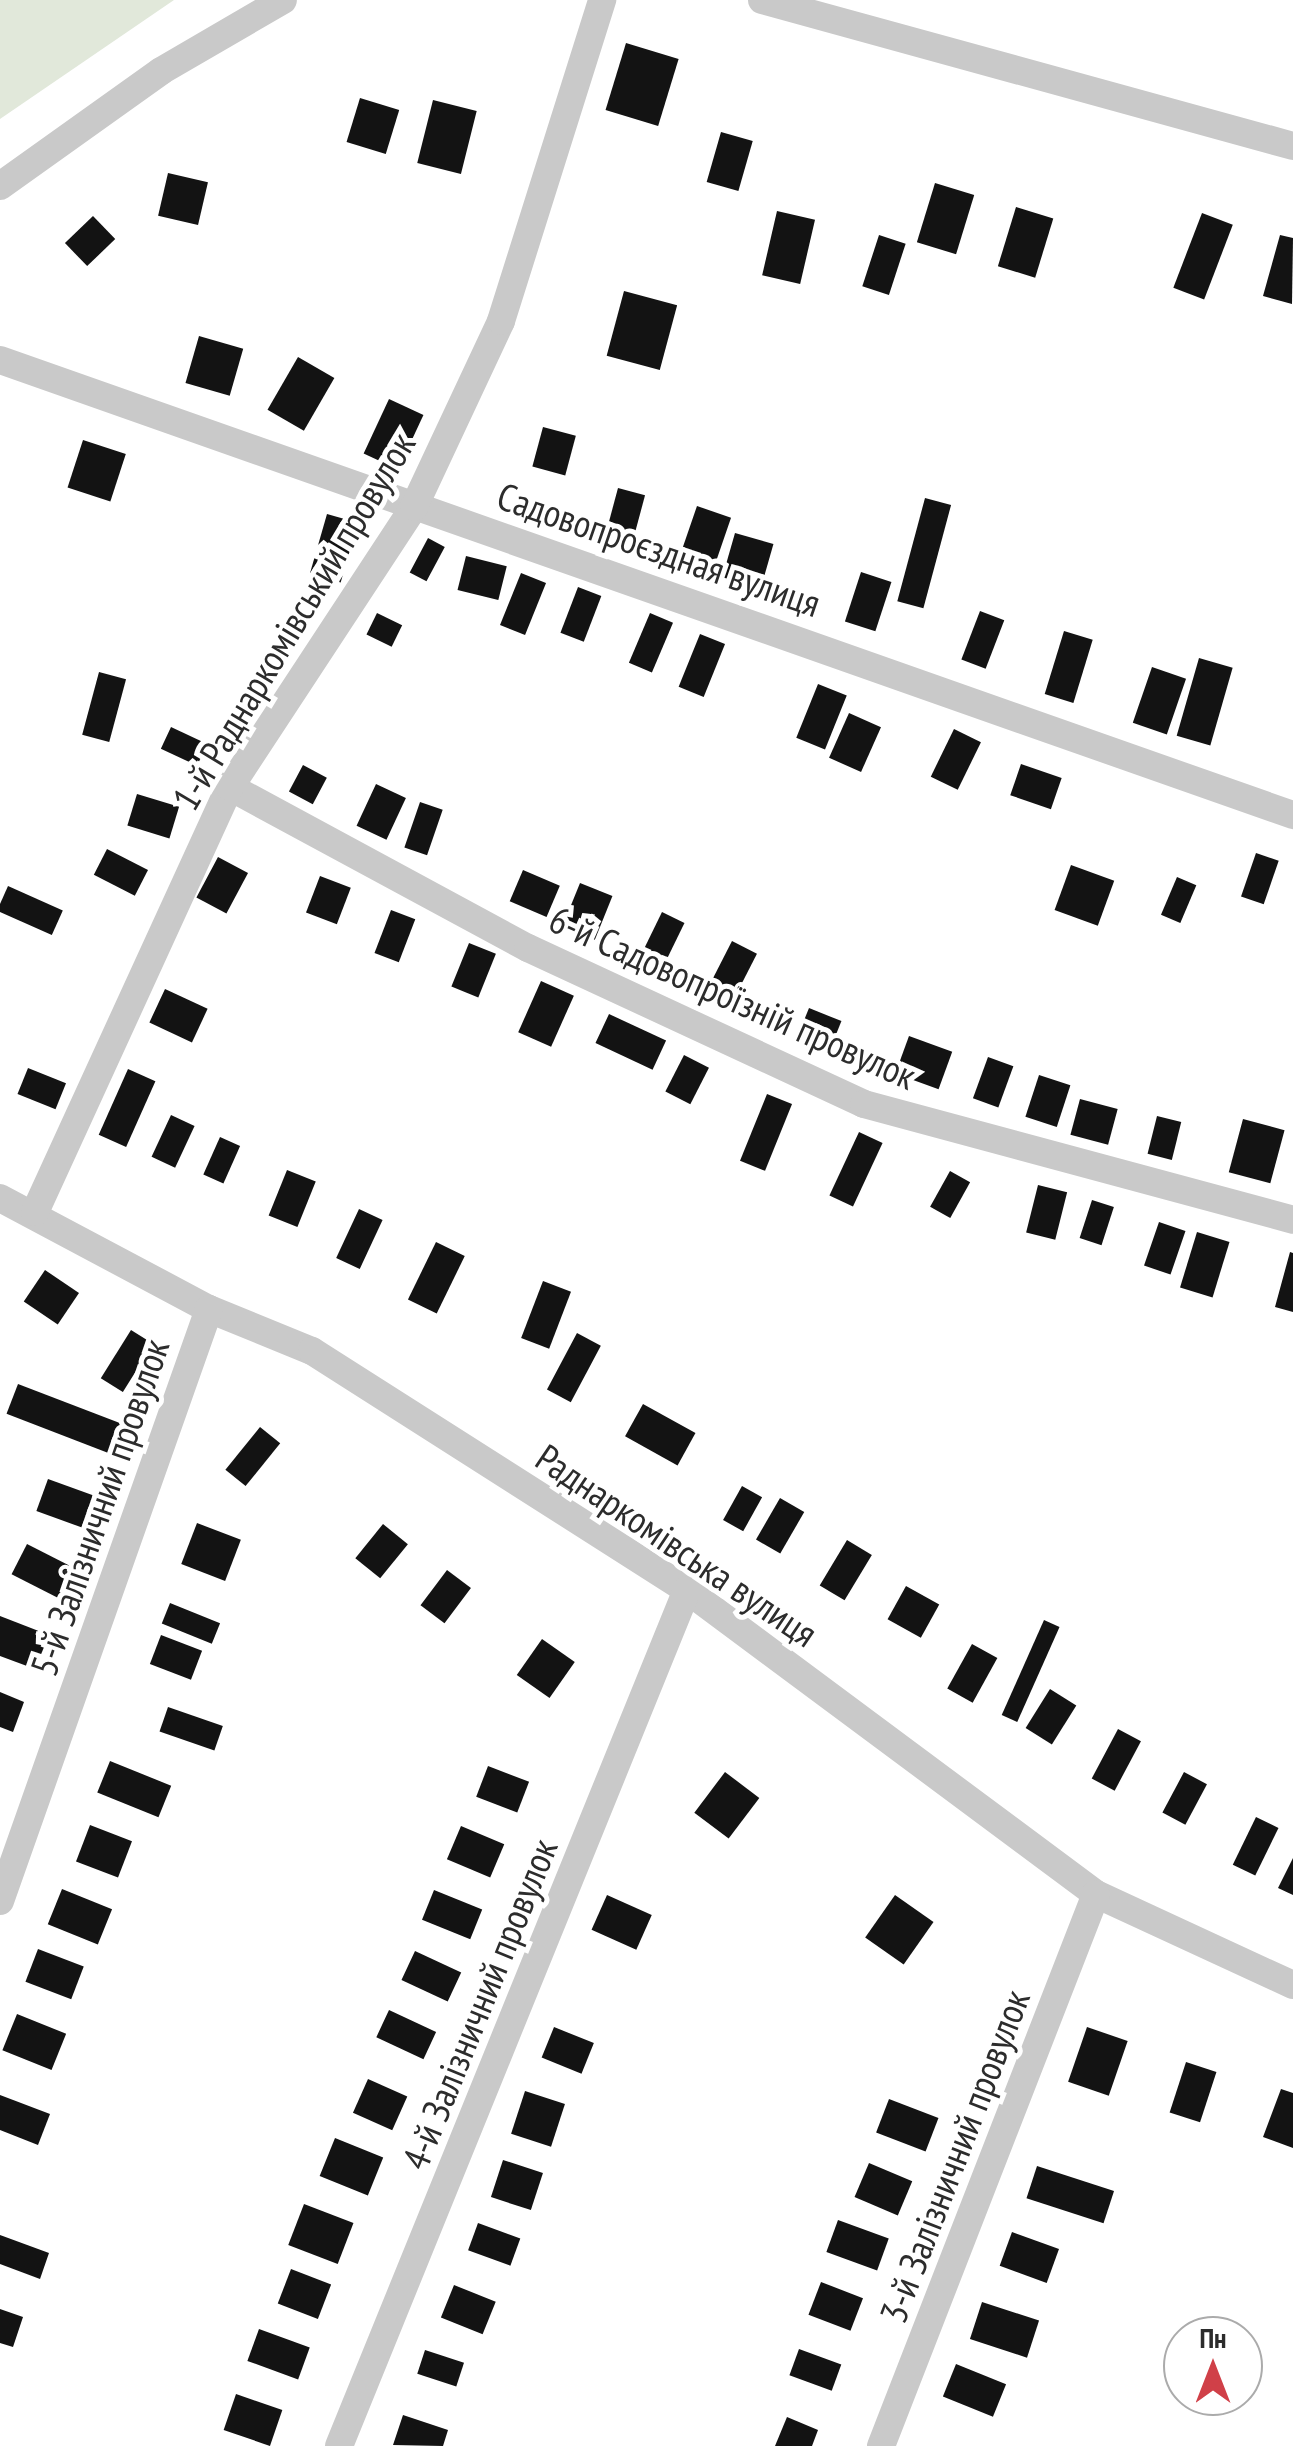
<!DOCTYPE html>
<html>
<head>
<meta charset="utf-8">
<style>
  body { margin:0 }
  #map { position:relative; width:1293px; height:2446px; overflow:hidden; background:#fff; font-family:"PT Sans Narrow",sans-serif }
  div>[style] { position:absolute }
  .green>* { inset:0; background:#e1e8da }
  .building>* { inset:0; background:#131313; transform-origin:0 0 }
  .street>* { height:28px; margin:-14px; padding:0 14px; transform-origin:14px; border-radius:14px; background:#c9c9c9 }
  span { translate:-50% -50%; white-space:nowrap; text-align:center; line-height:1.15; -webkit-text-stroke:10px #fff; paint-order:stroke }
  .street-label { font-size:38px; color:#2c2c2c }
  .north { position:absolute; left:1163px; top:2316px; width:100px; height:100px; box-sizing:border-box; background:#fff; border:2px solid #ababab; border-radius:50%; rotate:0deg; font-size:28px; font-weight:700; line-height:40px; text-align:center; color:#2c2c2c }
  .north::after { content:''; display:block; margin:auto; width:35px; height:45px; background:#d04048; clip-path:polygon(50% 0,100% 100%,50% 72%,0 100%) }
</style>
</head>
<body>
<div id="map">
  <div class="green">
    <i style="clip-path:polygon(0 0,174px 0,0 119px)"></i>
  </div>
  <div class="building">
    <i style="left:626px;top:43px;width:55px;height:70px;rotate:17deg"></i>
    <i style="left:360px;top:98px;width:41px;height:46px;rotate:17deg"></i>
    <i style="left:433px;top:100px;width:45px;height:65px;rotate:14deg"></i>
    <i style="left:721px;top:132px;width:33px;height:52px;rotate:16deg"></i>
    <i style="left:168px;top:173px;width:41px;height:44px;rotate:13deg"></i>
    <i style="left:935px;top:183px;width:41px;height:62px;rotate:17deg"></i>
    <i style="left:1016px;top:207px;width:39px;height:62px;rotate:17deg"></i>
    <i style="left:777px;top:211px;width:39px;height:66px;rotate:13deg"></i>
    <i style="left:1202px;top:213px;width:33px;height:80px;rotate:21deg"></i>
    <i style="left:93px;top:216px;width:32px;height:39px;rotate:46deg"></i>
    <i style="left:879px;top:235px;width:28px;height:54px;rotate:18deg"></i>
    <i style="clip-path:polygon(1280px 235px,1293px 238px,1292px 304px,1263px 296px)"></i>
    <i style="left:624px;top:291px;width:55px;height:67px;rotate:15deg"></i>
    <i style="left:199px;top:336px;width:46px;height:49px;rotate:16deg"></i>
    <i style="left:298px;top:357px;width:42px;height:61px;rotate:30deg"></i>
    <i style="left:389px;top:399px;width:38px;height:60px;rotate:25deg"></i>
    <i style="left:543px;top:427px;width:34px;height:41px;rotate:15deg"></i>
    <i style="left:83px;top:440px;width:45px;height:50px;rotate:18deg"></i>
    <i style="left:618px;top:488px;width:28px;height:49px;rotate:15deg"></i>
    <i style="left:925px;top:498px;width:27px;height:107px;rotate:15deg"></i>
    <i style="left:697px;top:506px;width:36px;height:56px;rotate:19deg"></i>
    <i style="left:327px;top:514px;width:32px;height:62px;rotate:16deg"></i>
    <i style="left:735px;top:533px;width:40px;height:46px;rotate:16deg"></i>
    <i style="left:428px;top:538px;width:19px;height:39px;rotate:28deg"></i>
    <i style="left:466px;top:556px;width:42px;height:35px;rotate:14deg"></i>
    <i style="left:861px;top:572px;width:32px;height:52px;rotate:18deg"></i>
    <i style="left:521px;top:573px;width:27px;height:56px;rotate:22deg"></i>
    <i style="left:578px;top:587px;width:25px;height:49px;rotate:21deg"></i>
    <i style="left:980px;top:611px;width:26px;height:52px;rotate:21deg"></i>
    <i style="left:377px;top:613px;width:28px;height:24px;rotate:26deg"></i>
    <i style="left:650px;top:613px;width:25px;height:54px;rotate:23deg"></i>
    <i style="left:1064px;top:631px;width:30px;height:66px;rotate:17deg"></i>
    <i style="left:700px;top:634px;width:27px;height:57px;rotate:22deg"></i>
    <i style="left:1199px;top:658px;width:35px;height:81px;rotate:16deg"></i>
    <i style="left:1152px;top:667px;width:36px;height:59px;rotate:19deg"></i>
    <i style="left:99px;top:672px;width:28px;height:65px;rotate:15deg"></i>
    <i style="left:818px;top:684px;width:31px;height:58px;rotate:22deg"></i>
    <i style="left:849px;top:713px;width:35px;height:49px;rotate:24deg"></i>
    <i style="left:171px;top:727px;width:40px;height:24px;rotate:25deg"></i>
    <i style="left:954px;top:729px;width:30px;height:53px;rotate:26deg"></i>
    <i style="left:1021px;top:764px;width:43px;height:33px;rotate:19deg"></i>
    <i style="left:303px;top:765px;width:27px;height:30px;rotate:28deg"></i>
    <i style="left:376px;top:784px;width:33px;height:46px;rotate:25deg"></i>
    <i style="left:137px;top:794px;width:44px;height:33px;rotate:17deg"></i>
    <i style="left:420px;top:802px;width:24px;height:48px;rotate:19deg"></i>
    <i style="left:107px;top:849px;width:46px;height:29px;rotate:27deg"></i>
    <i style="left:1256px;top:853px;width:24px;height:46px;rotate:19deg"></i>
    <i style="left:218px;top:857px;width:34px;height:46px;rotate:28deg"></i>
    <i style="left:1071px;top:865px;width:46px;height:48px;rotate:20deg"></i>
    <i style="left:523px;top:870px;width:40px;height:34px;rotate:23deg"></i>
    <i style="left:320px;top:876px;width:33px;height:39px;rotate:21deg"></i>
    <i style="left:1177px;top:877px;width:21px;height:41px;rotate:23deg"></i>
    <i style="left:580px;top:883px;width:35px;height:47px;rotate:22deg"></i>
    <i style="left:8px;top:886px;width:60px;height:27px;rotate:24deg"></i>
    <i style="left:391px;top:910px;width:26px;height:46px;rotate:21deg"></i>
    <i style="left:662px;top:912px;width:25px;height:57px;rotate:26deg"></i>
    <i style="left:732px;top:941px;width:28px;height:61px;rotate:27deg"></i>
    <i style="left:469px;top:943px;width:29px;height:47px;rotate:22deg"></i>
    <i style="left:541px;top:981px;width:36px;height:56px;rotate:24deg"></i>
    <i style="left:165px;top:989px;width:47px;height:37px;rotate:25deg"></i>
    <i style="left:809px;top:1008px;width:35px;height:30px;rotate:22deg"></i>
    <i style="left:609px;top:1014px;width:63px;height:32px;rotate:25deg"></i>
    <i style="left:909px;top:1036px;width:46px;height:40px;rotate:20deg"></i>
    <i style="left:684px;top:1055px;width:28px;height:41px;rotate:27deg"></i>
    <i style="left:988px;top:1057px;width:27px;height:44px;rotate:20deg"></i>
    <i style="left:28px;top:1068px;width:41px;height:28px;rotate:22deg"></i>
    <i style="left:128px;top:1069px;width:30px;height:72px;rotate:24deg"></i>
    <i style="left:1039px;top:1075px;width:33px;height:44px;rotate:18deg"></i>
    <i style="left:767px;top:1094px;width:27px;height:72px;rotate:22deg"></i>
    <i style="left:1080px;top:1099px;width:39px;height:37px;rotate:15deg"></i>
    <i style="left:171px;top:1115px;width:26px;height:46px;rotate:25deg"></i>
    <i style="left:1157px;top:1116px;width:25px;height:39px;rotate:14deg"></i>
    <i style="left:1243px;top:1119px;width:43px;height:55px;rotate:15deg"></i>
    <i style="left:859px;top:1132px;width:26px;height:70px;rotate:25deg"></i>
    <i style="left:220px;top:1137px;width:22px;height:41px;rotate:24deg"></i>
    <i style="left:287px;top:1170px;width:31px;height:49px;rotate:22deg"></i>
    <i style="left:950px;top:1171px;width:23px;height:41px;rotate:29deg"></i>
    <i style="left:1038px;top:1185px;width:30px;height:49px;rotate:14deg"></i>
    <i style="left:1092px;top:1200px;width:23px;height:40px;rotate:18deg"></i>
    <i style="left:359px;top:1209px;width:26px;height:54px;rotate:25deg"></i>
    <i style="left:1159px;top:1222px;width:28px;height:46px;rotate:19deg"></i>
    <i style="left:1197px;top:1232px;width:34px;height:58px;rotate:17deg"></i>
    <i style="left:436px;top:1242px;width:32px;height:64px;rotate:26deg"></i>
    <i style="clip-path:polygon(1290px 1252px,1293px 1253px,1293px 1312px,1275px 1307px)"></i>
    <i style="left:45px;top:1270px;width:41px;height:38px;rotate:34deg"></i>
    <i style="left:543px;top:1281px;width:30px;height:61px;rotate:21deg"></i>
    <i style="left:131px;top:1330px;width:26px;height:57px;rotate:32deg"></i>
    <i style="left:577px;top:1333px;width:27px;height:64px;rotate:28deg"></i>
    <i style="left:18px;top:1384px;width:116px;height:32px;rotate:21deg"></i>
    <i style="left:643px;top:1404px;width:60px;height:37px;rotate:29deg"></i>
    <i style="left:260px;top:1427px;width:26px;height:55px;rotate:39deg"></i>
    <i style="left:48px;top:1479px;width:50px;height:34px;rotate:20deg"></i>
    <i style="left:742px;top:1486px;width:23px;height:39px;rotate:29deg"></i>
    <i style="left:780px;top:1498px;width:28px;height:48px;rotate:30deg"></i>
    <i style="left:197px;top:1523px;width:47px;height:44px;rotate:21deg"></i>
    <i style="left:383px;top:1524px;width:32px;height:44px;rotate:39deg"></i>
    <i style="left:847px;top:1540px;width:29px;height:53px;rotate:31deg"></i>
    <i style="left:27px;top:1544px;width:54px;height:34px;rotate:27deg"></i>
    <i style="left:447px;top:1570px;width:30px;height:44px;rotate:37deg"></i>
    <i style="left:906px;top:1586px;width:38px;height:38px;rotate:29deg"></i>
    <i style="left:170px;top:1603px;width:54px;height:22px;rotate:22deg"></i>
    <i style="clip-path:polygon(0 1616px,49px 1635px,35px 1669px,0 1656px)"></i>
    <i style="left:1044px;top:1620px;width:17px;height:104px;rotate:24deg"></i>
    <i style="left:161px;top:1635px;width:44px;height:31px;rotate:21deg"></i>
    <i style="left:542px;top:1639px;width:40px;height:44px;rotate:35deg"></i>
    <i style="left:972px;top:1644px;width:29px;height:51px;rotate:29deg"></i>
    <i style="left:1050px;top:1689px;width:31px;height:46px;rotate:32deg"></i>
    <i style="clip-path:polygon(0 1692px,24px 1702px,13px 1732px,0 1727px)"></i>
    <i style="left:168px;top:1707px;width:58px;height:26px;rotate:19deg"></i>
    <i style="left:1118px;top:1729px;width:26px;height:56px;rotate:28deg"></i>
    <i style="left:110px;top:1761px;width:66px;height:34px;rotate:22deg"></i>
    <i style="left:488px;top:1766px;width:44px;height:33px;rotate:21deg"></i>
    <i style="left:725px;top:1772px;width:43px;height:51px;rotate:37deg"></i>
    <i style="left:1184px;top:1772px;width:26px;height:46px;rotate:28deg"></i>
    <i style="left:1256px;top:1817px;width:25px;height:53px;rotate:26deg"></i>
    <i style="left:90px;top:1825px;width:45px;height:39px;rotate:21deg"></i>
    <i style="left:461px;top:1826px;width:47px;height:36px;rotate:23deg"></i>
    <i style="clip-path:polygon(1293px 1858px,1293px 1895px,1278px 1888px)"></i>
    <i style="left:62px;top:1889px;width:54px;height:38px;rotate:22deg"></i>
    <i style="left:434px;top:1890px;width:52px;height:32px;rotate:22deg"></i>
    <i style="left:607px;top:1895px;width:49px;height:38px;rotate:24deg"></i>
    <i style="left:895px;top:1895px;width:47px;height:52px;rotate:35deg"></i>
    <i style="left:38px;top:1949px;width:49px;height:35px;rotate:21deg"></i>
    <i style="left:415px;top:1951px;width:51px;height:32px;rotate:25deg"></i>
    <i style="left:389px;top:2010px;width:52px;height:30px;rotate:25deg"></i>
    <i style="left:17px;top:2014px;width:53px;height:39px;rotate:22deg"></i>
    <i style="left:554px;top:2027px;width:43px;height:33px;rotate:22deg"></i>
    <i style="left:1087px;top:2027px;width:43px;height:58px;rotate:19deg"></i>
    <i style="left:1186px;top:2062px;width:32px;height:53px;rotate:18deg"></i>
    <i style="left:368px;top:2079px;width:43px;height:37px;rotate:24deg"></i>
    <i style="clip-path:polygon(1281px 2089px,1293px 2093px,1293px 2148px,1263px 2137px)"></i>
    <i style="left:525px;top:2091px;width:42px;height:45px;rotate:18deg"></i>
    <i style="clip-path:polygon(0 2095px,50px 2114px,38px 2145px,0 2130px)"></i>
    <i style="left:889px;top:2099px;width:53px;height:36px;rotate:21deg"></i>
    <i style="left:335px;top:2138px;width:52px;height:41px;rotate:22deg"></i>
    <i style="left:503px;top:2160px;width:42px;height:39px;rotate:18deg"></i>
    <i style="left:869px;top:2163px;width:47px;height:37px;rotate:23deg"></i>
    <i style="left:1037px;top:2166px;width:81px;height:34px;rotate:18deg"></i>
    <i style="left:304px;top:2204px;width:53px;height:44px;rotate:21deg"></i>
    <i style="left:838px;top:2220px;width:54px;height:34px;rotate:20deg"></i>
    <i style="left:478px;top:2223px;width:45px;height:29px;rotate:20deg"></i>
    <i style="left:1012px;top:2232px;width:50px;height:36px;rotate:20deg"></i>
    <i style="clip-path:polygon(0 2235px,49px 2253px,40px 2279px,0 2264px)"></i>
    <i style="left:291px;top:2269px;width:43px;height:37px;rotate:21deg"></i>
    <i style="left:821px;top:2282px;width:45px;height:35px;rotate:21deg"></i>
    <i style="left:454px;top:2285px;width:45px;height:35px;rotate:22deg"></i>
    <i style="left:982px;top:2302px;width:60px;height:39px;rotate:18deg"></i>
    <i style="clip-path:polygon(0 2309px,23px 2317px,13px 2347px,0 2343px)"></i>
    <i style="left:259px;top:2329px;width:54px;height:34px;rotate:20deg"></i>
    <i style="left:799px;top:2349px;width:45px;height:28px;rotate:20deg"></i>
    <i style="left:425px;top:2350px;width:41px;height:25px;rotate:18deg"></i>
    <i style="left:956px;top:2364px;width:54px;height:35px;rotate:22deg"></i>
    <i style="left:236px;top:2394px;width:49px;height:38px;rotate:19deg"></i>
    <i style="clip-path:polygon(403px 2415px,448px 2430px,443px 2446px,393px 2445px)"></i>
    <i style="clip-path:polygon(787px 2417px,818px 2430px,812px 2446px,775px 2446px)"></i>
  </div>
  <div class="street">
    <i style="left:762px;top:0;width:551px;rotate:15.37deg"></i>
    <i style="left:0;top:186px;width:198px;rotate:-35.5deg"></i>
    <i style="left:161px;top:71px;width:141px;rotate:-30.2deg"></i>
    <i style="left:0;top:360px;width:1371px;rotate:19.39deg"></i>
    <i style="left:230px;top:787px;width:339px;rotate:28.4deg"></i>
    <i style="left:528px;top:948px;width:370px;rotate:24.9deg"></i>
    <i style="left:864px;top:1104px;width:444px;rotate:15.1deg"></i>
    <i style="left:0;top:1198px;width:237px;rotate:28deg"></i>
    <i style="left:209px;top:1309px;width:111px;rotate:22.2deg"></i>
    <i style="left:312px;top:1351px;width:445px;rotate:32.5deg"></i>
    <i style="left:687px;top:1590px;width:510px;rotate:36.62deg"></i>
    <i style="left:1096px;top:1894px;width:217px;rotate:24.8deg"></i>
    <i style="left:35px;top:1212px;width:468px;rotate:-65.4deg"></i>
    <i style="left:230px;top:787px;width:335px;rotate:-56.7deg"></i>
    <i style="left:414px;top:507px;width:205px;rotate:-64.9deg"></i>
    <i style="left:501px;top:321px;width:337px;rotate:-72.5deg"></i>
    <i style="left:0;top:1901px;width:628px;rotate:-70.55deg"></i>
    <i style="left:339px;top:2446px;width:924px;rotate:-67.88deg"></i>
    <i style="left:881px;top:2446px;width:592px;rotate:-68.72deg"></i>
  </div>
  <div class="street-label">
    <span style="left:659px;top:549px;rotate:19deg">Садовопроєздная вулиця</span>
    <span style="left:293px;top:621px;rotate:-59deg">1-й Раднаркомівський провулок</span>
    <span style="left:733px;top:997px;rotate:24deg">6-й Садовопроїзній провулок</span>
    <span style="left:99px;top:1507px;rotate:-71deg">5-й Залізничний провулок</span>
    <span style="left:677px;top:1545px;rotate:34deg">Раднаркомівська вулиця</span>
    <span style="left:479px;top:2004px;rotate:-68deg">4-й Залізничний провулок</span>
    <span style="left:954px;top:2156px;rotate:-69deg">3-й Залізничний провулок</span>
  </div>
  <div class="north">Пн</div>
</div>
</body>
</html>
